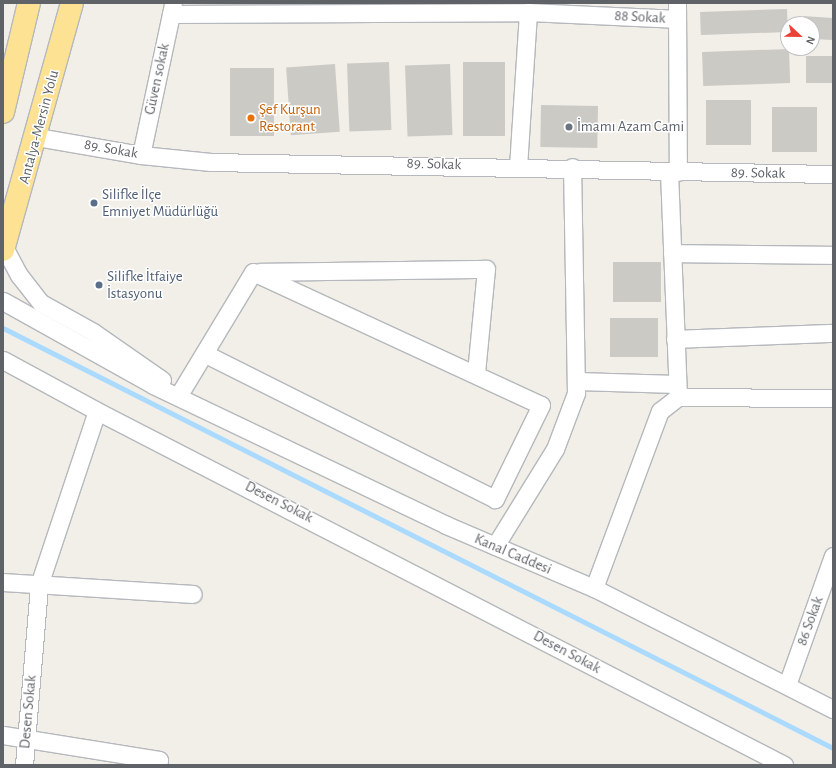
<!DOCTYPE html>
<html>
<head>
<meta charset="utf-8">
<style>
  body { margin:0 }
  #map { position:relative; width:836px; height:768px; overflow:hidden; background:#f1efe8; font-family:"Alegreya Sans",sans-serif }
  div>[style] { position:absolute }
  .stream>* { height:5px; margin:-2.5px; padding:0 2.5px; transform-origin:2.5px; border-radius:2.5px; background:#aadaff }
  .building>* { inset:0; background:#cccac5; transform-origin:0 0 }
  .roads { filter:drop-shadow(1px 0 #b5b8bc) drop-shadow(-1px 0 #b5b8bc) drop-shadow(0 1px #b5b8bc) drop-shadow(0 -1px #b5b8bc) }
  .minor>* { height:17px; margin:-8.5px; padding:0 8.5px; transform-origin:8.5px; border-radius:8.5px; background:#fff }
  .highway>* { height:22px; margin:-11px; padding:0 11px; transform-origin:11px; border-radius:11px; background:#fde293 }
  .dots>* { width:11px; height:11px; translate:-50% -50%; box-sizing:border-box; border:2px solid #fff; border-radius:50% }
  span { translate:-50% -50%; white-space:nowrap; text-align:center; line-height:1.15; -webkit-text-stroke:3px #fff; paint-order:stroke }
  .street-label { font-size:15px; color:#5f6368 }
  .food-label { font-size:15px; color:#c56008 }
  .left { translate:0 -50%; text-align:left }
  .worship-label { font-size:15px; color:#5b616d }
  .service-label { font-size:15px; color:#4e5e75 }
  .frame { position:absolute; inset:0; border:4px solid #5f6368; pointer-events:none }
  .north { position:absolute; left:780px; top:16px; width:40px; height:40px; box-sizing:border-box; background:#fff; border:1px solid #bfc1c3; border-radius:50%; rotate:112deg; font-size:11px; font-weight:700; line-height:16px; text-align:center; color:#5f6368 }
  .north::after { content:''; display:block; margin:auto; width:14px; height:18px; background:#ea4335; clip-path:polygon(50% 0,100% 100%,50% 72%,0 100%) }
</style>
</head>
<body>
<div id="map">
  <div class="stream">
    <i style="left:3px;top:328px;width:930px;rotate:26.84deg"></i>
  </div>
  <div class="building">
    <i style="left:787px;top:9px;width:23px;height:87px;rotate:88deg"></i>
    <i style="clip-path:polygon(803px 16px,833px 18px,833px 40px,812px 39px,812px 24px,803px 24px)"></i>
    <i style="left:789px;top:49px;width:34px;height:87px;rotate:88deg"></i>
    <i style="left:806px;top:56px;width:27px;height:27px"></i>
    <i style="left:389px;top:62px;width:68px;height:42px;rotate:88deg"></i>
    <i style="left:463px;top:62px;width:42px;height:74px"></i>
    <i style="left:335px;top:64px;width:68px;height:49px;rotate:86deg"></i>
    <i style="left:450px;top:64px;width:71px;height:45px;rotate:88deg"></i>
    <i style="left:230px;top:68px;width:44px;height:68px"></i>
    <i style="left:706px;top:100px;width:45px;height:45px"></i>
    <i style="left:541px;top:105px;width:57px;height:42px;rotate:1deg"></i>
    <i style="left:772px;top:107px;width:45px;height:45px"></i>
    <i style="left:613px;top:262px;width:48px;height:40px"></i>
    <i style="left:610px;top:318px;width:48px;height:39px"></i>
  </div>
  <div class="roads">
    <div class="minor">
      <i style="left:677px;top:3px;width:169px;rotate:89.7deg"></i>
      <i style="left:171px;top:14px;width:357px;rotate:-0.3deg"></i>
      <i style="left:528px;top:12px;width:149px;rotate:2.7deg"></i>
      <i style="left:37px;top:137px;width:106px;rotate:9.8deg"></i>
      <i style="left:141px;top:155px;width:70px;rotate:5.7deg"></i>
      <i style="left:211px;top:162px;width:622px;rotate:1.11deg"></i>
      <i style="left:141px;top:155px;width:154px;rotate:-78deg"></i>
      <i style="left:518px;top:167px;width:155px;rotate:-86.3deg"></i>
      <i style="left:669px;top:172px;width:225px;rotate:87.7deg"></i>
      <i style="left:4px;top:247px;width:32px;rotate:62deg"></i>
      <i style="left:19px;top:275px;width:36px;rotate:52deg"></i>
      <i style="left:41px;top:303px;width:60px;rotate:29.1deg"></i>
      <i style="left:93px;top:332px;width:84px;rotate:34.8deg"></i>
      <i style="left:672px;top:253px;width:161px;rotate:0.7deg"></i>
      <i style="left:260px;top:272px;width:226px;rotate:-0.8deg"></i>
      <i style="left:486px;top:269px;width:104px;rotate:95.5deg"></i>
      <i style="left:3px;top:301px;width:172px;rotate:29.2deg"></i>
      <i style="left:153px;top:385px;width:325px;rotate:25.5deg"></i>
      <i style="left:446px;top:525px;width:161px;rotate:23.1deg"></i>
      <i style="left:594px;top:588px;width:268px;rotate:26.9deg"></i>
      <i style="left:675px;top:339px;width:158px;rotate:-2.2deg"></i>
      <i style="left:3px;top:360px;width:107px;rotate:28.5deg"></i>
      <i style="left:576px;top:381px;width:101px;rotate:1.7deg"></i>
      <i style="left:180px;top:393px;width:141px;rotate:-58.9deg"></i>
      <i style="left:253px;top:272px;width:317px;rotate:24.8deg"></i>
      <i style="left:541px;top:405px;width:105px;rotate:116.1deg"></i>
      <i style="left:495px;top:499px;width:323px;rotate:-153.4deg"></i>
      <i style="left:495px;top:546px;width:114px;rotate:-58.3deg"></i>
      <i style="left:555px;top:449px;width:60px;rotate:-69.4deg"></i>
      <i style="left:576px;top:393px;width:226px;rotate:-91deg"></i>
      <i style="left:3px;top:582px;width:190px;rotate:3.6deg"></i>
      <i style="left:594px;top:588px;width:189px;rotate:-69.6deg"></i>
      <i style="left:660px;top:411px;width:23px;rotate:-38deg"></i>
      <i style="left:678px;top:397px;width:155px;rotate:0.4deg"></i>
      <i style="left:787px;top:685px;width:137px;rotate:-70.4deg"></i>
      <i style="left:3px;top:735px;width:158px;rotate:9.1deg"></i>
      <i style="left:159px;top:760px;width:5px;rotate:101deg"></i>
      <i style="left:24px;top:765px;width:181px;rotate:-85.2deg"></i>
      <i style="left:39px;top:585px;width:183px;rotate:-71.6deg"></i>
      <i style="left:97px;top:411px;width:773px;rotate:27.26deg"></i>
    </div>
    <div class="highway">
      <i style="left:3px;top:112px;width:112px;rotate:-76.6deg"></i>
      <i style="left:3px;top:250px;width:256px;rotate:-74.4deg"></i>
    </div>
  </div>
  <div class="dots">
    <i style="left:251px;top:118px;background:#e8710a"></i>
    <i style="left:569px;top:127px;background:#6b7280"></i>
    <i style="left:94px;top:203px;background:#5c6f8a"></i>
    <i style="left:99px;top:285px;background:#5c6f8a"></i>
  </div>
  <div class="street-label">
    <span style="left:640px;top:17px;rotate:3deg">88 Sokak</span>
    <span style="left:157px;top:79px;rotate:-78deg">Güven sokak</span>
    <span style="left:39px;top:127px;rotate:-75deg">Antalya-Mersin Yolu</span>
    <span style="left:111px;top:149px;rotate:10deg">89. Sokak</span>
    <span style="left:434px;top:164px;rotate:2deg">89. Sokak</span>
    <span style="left:758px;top:173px;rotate:1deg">89. Sokak</span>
    <span style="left:279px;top:502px;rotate:27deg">Desen Sokak</span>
    <span style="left:513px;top:554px;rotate:23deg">Kanal Caddesi</span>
    <span style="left:810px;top:621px;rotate:-70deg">86 Sokak</span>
    <span style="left:567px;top:652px;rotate:28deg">Desen Sokak</span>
    <span style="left:28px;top:712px;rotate:-85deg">Desen Sokak</span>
  </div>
  <div class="food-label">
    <span class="left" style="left:259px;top:118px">Şef Kurşun<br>Restorant</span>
  </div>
  <div class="worship-label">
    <span class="left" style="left:577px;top:127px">İmamı Azam Cami</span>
  </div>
  <div class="service-label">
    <span class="left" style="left:102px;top:203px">Silifke İlçe<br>Emniyet Müdürlüğü</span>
    <span class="left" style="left:107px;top:285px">Silifke İtfaiye<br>İstasyonu</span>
  </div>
  <div class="frame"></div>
  <div class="north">N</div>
</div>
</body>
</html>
